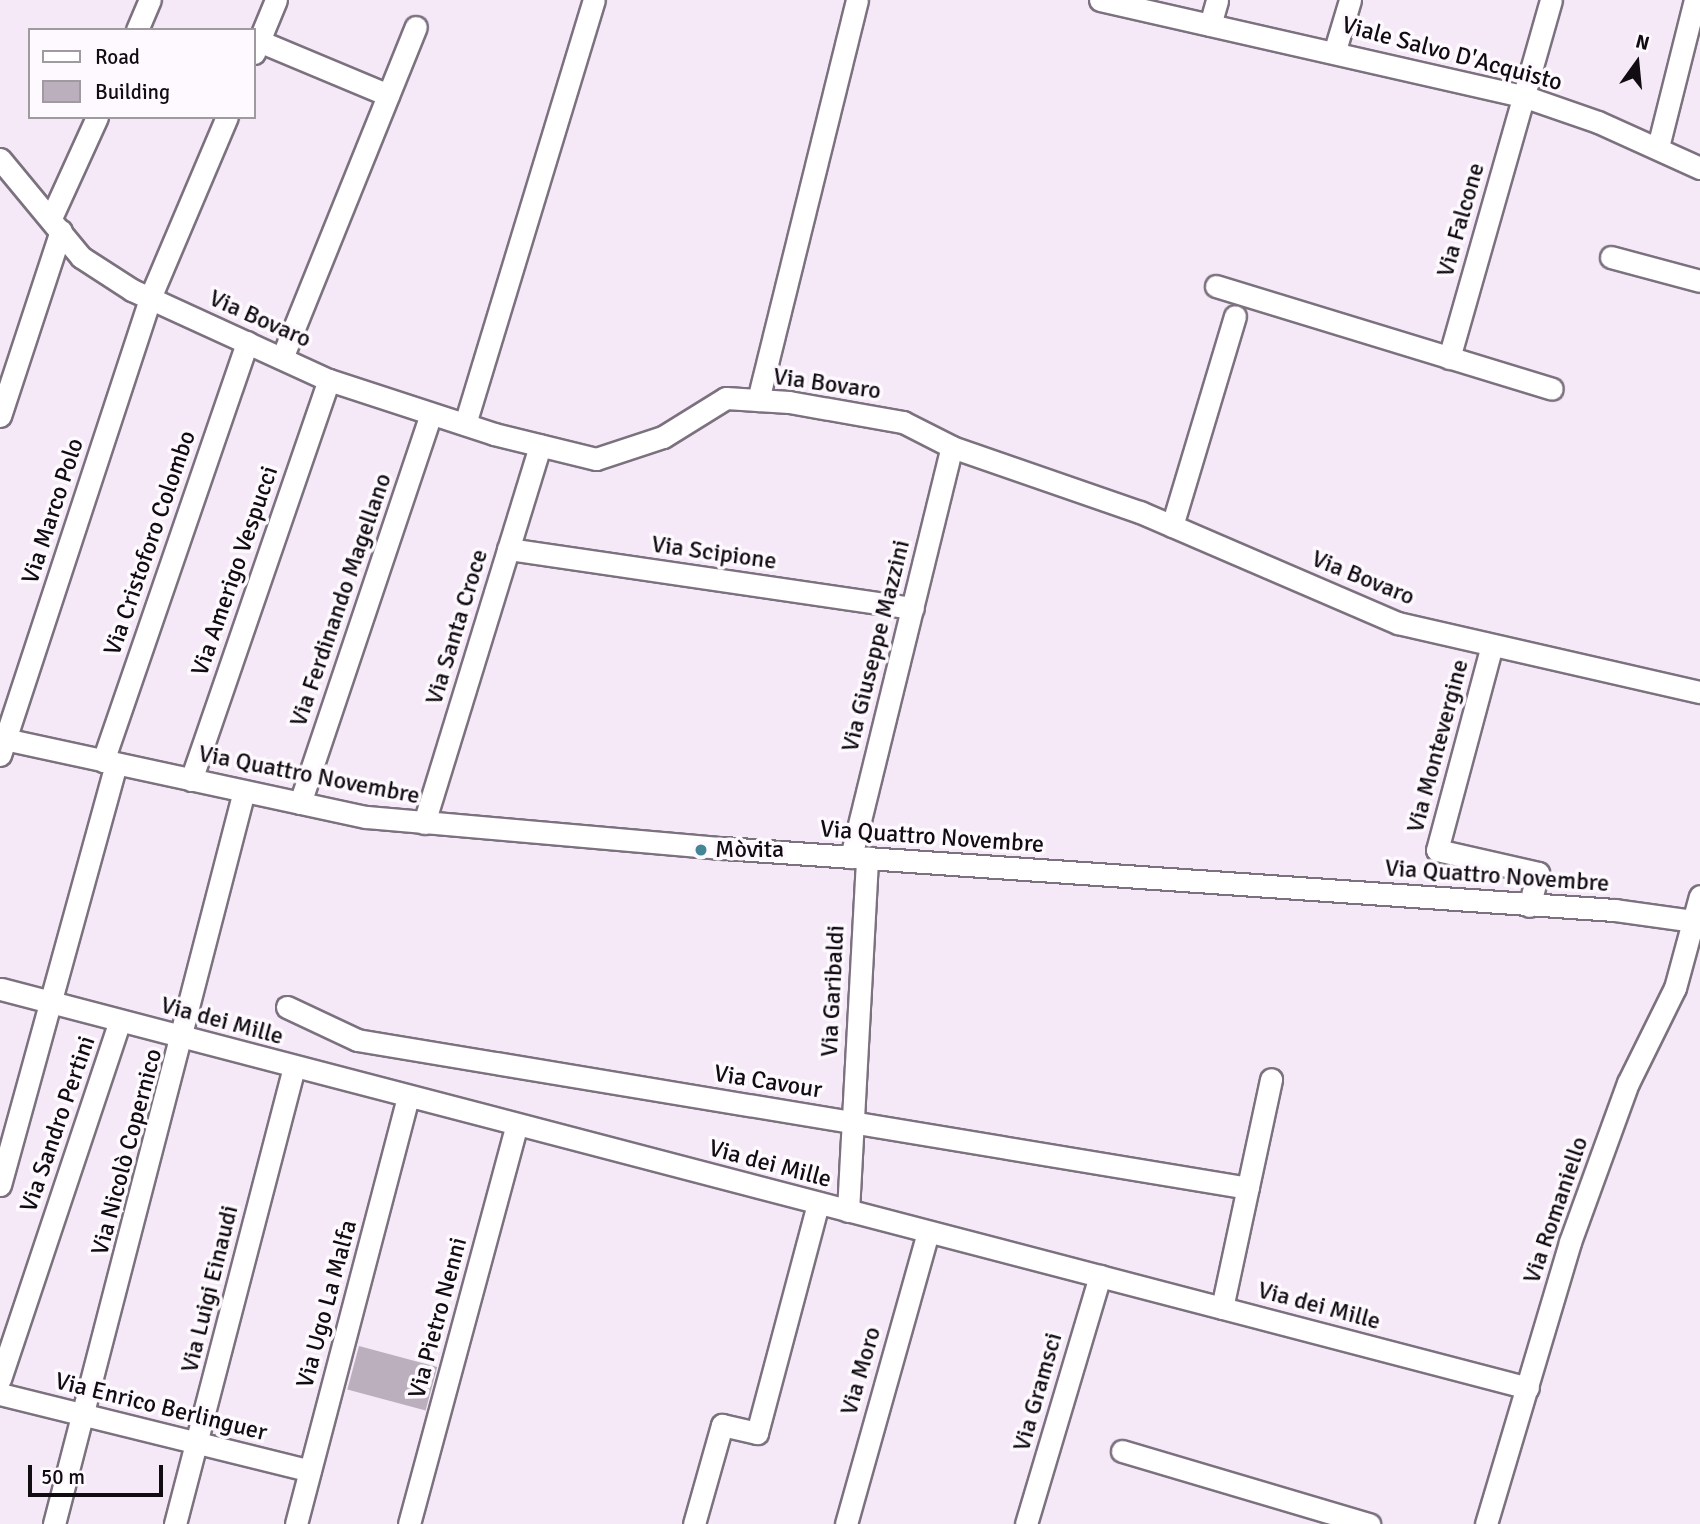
<!DOCTYPE html>
<html>
<head>
<meta charset="utf-8">
<style>
  body { margin:0 }
  #map { position:relative; width:1700px; height:1524px; overflow:hidden; background:#f5e9f8; font-family:Signika,sans-serif }
  div>[style] { position:absolute }
  .building>* { inset:0; background:#bbafbd; transform-origin:0 0 }
  .roads { filter:drop-shadow(2px 0 #7c717f) drop-shadow(-2px 0 #7c717f) drop-shadow(0 2px #7c717f) drop-shadow(0 -2px #7c717f) }
  .minor>* { height:21px; margin:-10.5px; padding:0 10.5px; transform-origin:10.5px; border-radius:10.5px; background:#fff }
  .dots>* { width:19px; height:19px; translate:-50% -50%; box-sizing:border-box; border:4px solid #fef9ff; border-radius:50% }
  span { translate:-50% -50%; white-space:nowrap; text-align:center; line-height:1.15; -webkit-text-stroke:7px #fef9ff; paint-order:stroke }
  .street-label { font-size:24px; color:#100c11 }
  .poi-label { font-size:24px; color:#100c11 }
  .left { translate:0 -50%; text-align:left }
  .legend { position:absolute; left:28px; top:28px; width:228px; height:91px; box-sizing:border-box; background:#fef9ff; border:2px solid #9f9aa0; margin:0; padding:9px 12px; list-style:none; font-size:21px; color:#100c11 }
  .legend li { display:flex; align-items:center; gap:14px; height:35px }
  .legend b { width:35px; border:2px solid #9f9aa0 }
  .north { position:absolute; left:1602px; top:28px; width:70px; height:70px; -webkit-text-stroke:5px #fef9ff; paint-order:stroke; rotate:15deg; font-size:19px; font-weight:700; line-height:28px; text-align:center; color:#100c11 }
  .north::after { content:''; display:block; margin:auto; width:24px; height:32px; background:#100c11; clip-path:polygon(50% 0,100% 100%,50% 72%,0 100%) }
  .scale { position:absolute; left:28px; top:1465px; width:135px; height:32px; box-sizing:border-box; border:4px solid #100c11; border-top:0; padding-left:9px; font-size:21px; line-height:24px; white-space:nowrap; color:#100c11; -webkit-text-stroke:5px #fef9ff; paint-order:stroke }
</style>
</head>
<body>
<div id="map">
  <div class="building">
    <i style="left:359px;top:1346px;width:81px;height:45px;rotate:15deg"></i>
  </div>
  <div class="roads">
    <div class="minor">
      <i style="left:1100px;top:0;width:434px;rotate:12.8deg"></i>
      <i style="left:1523px;top:96px;width:79px;rotate:19.1deg"></i>
      <i style="left:1598px;top:122px;width:112px;rotate:24.3deg"></i>
      <i style="left:1210px;top:25px;width:26px;rotate:-74deg"></i>
      <i style="left:137px;top:30px;width:33px;rotate:-67deg"></i>
      <i style="left:259px;top:41px;width:140px;rotate:22.7deg"></i>
      <i style="left:1335px;top:50px;width:52px;rotate:-73.3deg"></i>
      <i style="left:254px;top:53px;width:57px;rotate:-67.5deg"></i>
      <i style="left:1658px;top:147px;width:152px;rotate:-75.9deg"></i>
      <i style="left:0;top:159px;width:127px;rotate:50.4deg"></i>
      <i style="left:81px;top:257px;width:61px;rotate:32.9deg"></i>
      <i style="left:132px;top:290px;width:217px;rotate:24.6deg"></i>
      <i style="left:329px;top:380px;width:174px;rotate:18.1deg"></i>
      <i style="left:494px;top:434px;width:105px;rotate:13.8deg"></i>
      <i style="left:596px;top:459px;width:71px;rotate:-18.2deg"></i>
      <i style="left:663px;top:437px;width:74px;rotate:-31.8deg"></i>
      <i style="left:726px;top:398px;width:63px;rotate:3.6deg"></i>
      <i style="left:789px;top:402px;width:116px;rotate:10deg"></i>
      <i style="left:903px;top:422px;width:55px;rotate:27deg"></i>
      <i style="left:952px;top:447px;width:199px;rotate:19.1deg"></i>
      <i style="left:1140px;top:512px;width:281px;rotate:23.3deg"></i>
      <i style="left:1398px;top:623px;width:310px;rotate:12.9deg"></i>
      <i style="left:51px;top:218px;width:111px;rotate:-65.5deg"></i>
      <i style="left:1611px;top:257px;width:92px;rotate:15.1deg"></i>
      <i style="left:1216px;top:286px;width:351px;rotate:17deg"></i>
      <i style="left:282px;top:358px;width:357px;rotate:-68deg"></i>
      <i style="left:1449px;top:358px;width:372px;rotate:-74.1deg"></i>
      <i style="left:758px;top:400px;width:412px;rotate:-76.1deg"></i>
      <i style="left:0;top:416px;width:195px;rotate:-71.8deg"></i>
      <i style="left:465px;top:424px;width:443px;rotate:-73.1deg"></i>
      <i style="left:1172px;top:526px;width:219px;rotate:-73.3deg"></i>
      <i style="left:508px;top:549px;width:409px;rotate:8.3deg"></i>
      <i style="left:1492px;top:645px;width:212px;rotate:105deg"></i>
      <i style="left:1437px;top:850px;width:104px;rotate:12.8deg"></i>
      <i style="left:1538px;top:873px;width:34px;rotate:105deg"></i>
      <i style="left:0;top:738px;width:374px;rotate:12.2deg"></i>
      <i style="left:366px;top:817px;width:358px;rotate:5deg"></i>
      <i style="left:723px;top:848px;width:894px;rotate:3.98deg"></i>
      <i style="left:1615px;top:910px;width:86px;rotate:8deg"></i>
      <i style="left:0;top:755px;width:481px;rotate:-71.8deg"></i>
      <i style="left:150px;top:298px;width:197px;rotate:-67deg"></i>
      <i style="left:103px;top:761px;width:443px;rotate:-71deg"></i>
      <i style="left:191px;top:780px;width:423px;rotate:-71deg"></i>
      <i style="left:300px;top:803px;width:410px;rotate:-71.4deg"></i>
      <i style="left:424px;top:823px;width:395px;rotate:-72.9deg"></i>
      <i style="left:851px;top:857px;width:422px;rotate:-76.2deg"></i>
      <i style="left:1px;top:989px;width:1578px;rotate:14.64deg"></i>
      <i style="left:287px;top:1007px;width:77px;rotate:25.2deg"></i>
      <i style="left:357px;top:1040px;width:903px;rotate:9.43deg"></i>
      <i style="left:0;top:1185px;width:437px;rotate:-74.6deg"></i>
      <i style="left:848px;top:1211px;width:354px;rotate:-86.9deg"></i>
      <i style="left:1222px;top:1308px;width:234px;rotate:-77.9deg"></i>
      <i style="left:0;top:1379px;width:378px;rotate:-71.5deg"></i>
      <i style="left:0;top:1394px;width:319px;rotate:13.9deg"></i>
      <i style="left:1122px;top:1451px;width:258px;rotate:16.5deg"></i>
      <i style="left:54px;top:1524px;width:757px;rotate:-75.47deg"></i>
      <i style="left:175px;top:1524px;width:472px;rotate:-75.4deg"></i>
      <i style="left:296px;top:1524px;width:441px;rotate:-75.3deg"></i>
      <i style="left:409px;top:1524px;width:413px;rotate:-74.9deg"></i>
      <i style="left:694px;top:1524px;width:103px;rotate:-74.2deg"></i>
      <i style="left:722px;top:1425px;width:36px;rotate:13deg"></i>
      <i style="left:757px;top:1433px;width:238px;rotate:-75.1deg"></i>
      <i style="left:846px;top:1524px;width:303px;rotate:-74.3deg"></i>
      <i style="left:1026px;top:1524px;width:259px;rotate:-73.4deg"></i>
      <i style="left:1486px;top:1524px;width:294px;rotate:-73.4deg"></i>
      <i style="left:1570px;top:1242px;width:169px;rotate:-70deg"></i>
      <i style="left:1628px;top:1083px;width:106px;rotate:-63.7deg"></i>
      <i style="left:1675px;top:988px;width:95px;rotate:-74.8deg"></i>
    </div>
  </div>
  <div class="dots">
    <i style="left:701px;top:850px;background:#438696"></i>
  </div>
  <div class="street-label">
    <span style="left:1452px;top:54px;rotate:15deg">Viale Salvo D'Acquisto</span>
    <span style="left:1461px;top:220px;rotate:-74deg">Via Falcone</span>
    <span style="left:260px;top:319px;rotate:24deg">Via Bovaro</span>
    <span style="left:827px;top:384px;rotate:8deg">Via Bovaro</span>
    <span style="left:53px;top:511px;rotate:-72deg">Via Marco Polo</span>
    <span style="left:150px;top:543px;rotate:-71deg">Via Cristoforo Colombo</span>
    <span style="left:714px;top:553px;rotate:8deg">Via Scipione</span>
    <span style="left:235px;top:571px;rotate:-71deg">Via Amerigo Vespucci</span>
    <span style="left:1363px;top:578px;rotate:22deg">Via Bovaro</span>
    <span style="left:341px;top:600px;rotate:-71deg">Via Ferdinando Magellano</span>
    <span style="left:457px;top:627px;rotate:-73deg">Via Santa Croce</span>
    <span style="left:876px;top:646px;rotate:-76deg">Via Giuseppe Mazzini</span>
    <span style="left:1438px;top:746px;rotate:-75deg">Via Montevergine</span>
    <span style="left:309px;top:775px;rotate:11deg">Via Quattro Novembre</span>
    <span style="left:932px;top:837px;rotate:4deg">Via Quattro Novembre</span>
    <span style="left:1497px;top:876px;rotate:4deg">Via Quattro Novembre</span>
    <span style="left:833px;top:991px;rotate:-87deg">Via Garibaldi</span>
    <span style="left:222px;top:1021px;rotate:15deg">Via dei Mille</span>
    <span style="left:768px;top:1082px;rotate:9deg">Via Cavour</span>
    <span style="left:58px;top:1124px;rotate:-71deg">Via Sandro Pertini</span>
    <span style="left:127px;top:1152px;rotate:-75deg">Via Nicolò Copernico</span>
    <span style="left:770px;top:1164px;rotate:15deg">Via dei Mille</span>
    <span style="left:1556px;top:1210px;rotate:-71deg">Via Romaniello</span>
    <span style="left:210px;top:1289px;rotate:-76deg">Via Luigi Einaudi</span>
    <span style="left:327px;top:1304px;rotate:-75deg">Via Ugo La Malfa</span>
    <span style="left:1319px;top:1306px;rotate:15deg">Via dei Mille</span>
    <span style="left:438px;top:1318px;rotate:-75deg">Via Pietro Nenni</span>
    <span style="left:861px;top:1371px;rotate:-74deg">Via Moro</span>
    <span style="left:1038px;top:1392px;rotate:-74deg">Via Gramsci</span>
    <span style="left:161px;top:1407px;rotate:14deg">Via Enrico Berlinguer</span>
  </div>
  <div class="poi-label">
    <span class="left" style="left:715px;top:850px">Mòvita</span>
  </div>
  <ul class="legend">
  <li><b style="height:9px;background:#fff"></b>Road</li>
  <li><b style="height:19px;background:#bbafbd"></b>Building</li>
  </ul>
  <div class="north">N</div>
  <div class="scale">50 m</div>
</div>
</body>
</html>
